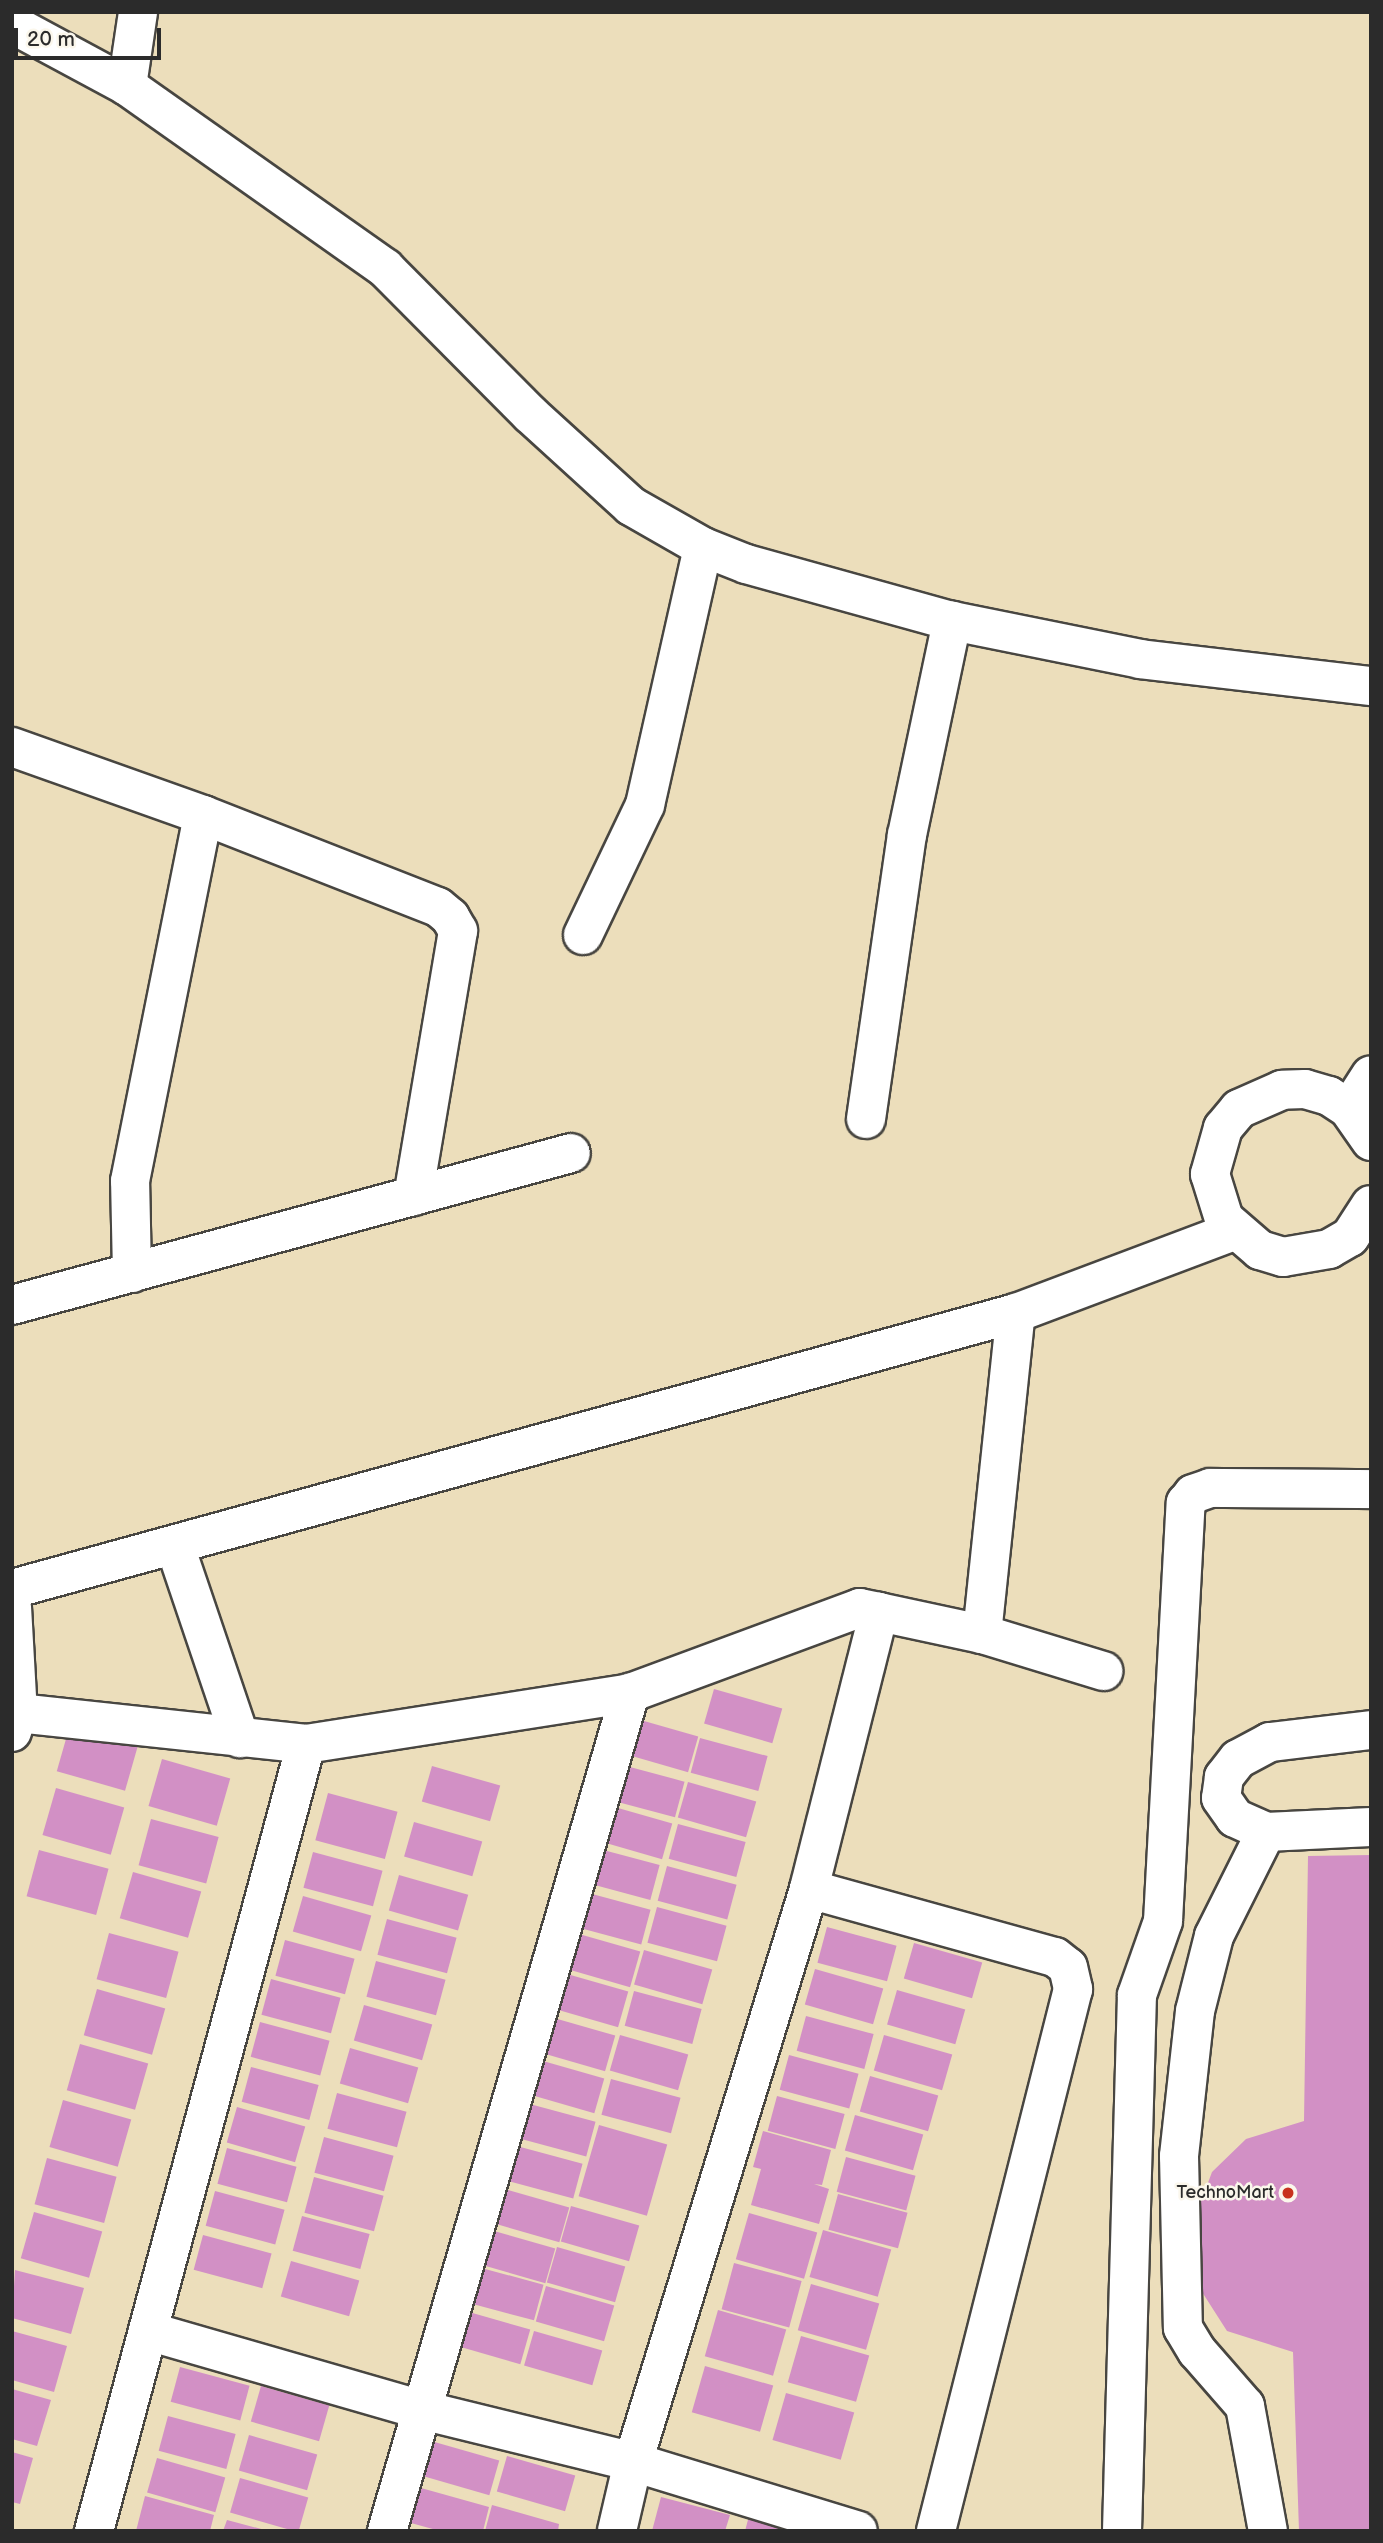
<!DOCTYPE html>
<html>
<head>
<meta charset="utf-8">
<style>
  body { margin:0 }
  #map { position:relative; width:1383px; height:2543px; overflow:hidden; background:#ecdebb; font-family:"Balsamiq Sans",sans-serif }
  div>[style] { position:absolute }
  .building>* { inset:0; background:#d290c5; transform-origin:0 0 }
  .roads { filter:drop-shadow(2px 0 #484641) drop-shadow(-2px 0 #484641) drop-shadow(0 2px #484641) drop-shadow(0 -2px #484641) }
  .minor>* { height:38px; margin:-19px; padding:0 19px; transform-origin:19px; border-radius:19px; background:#fff }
  .dots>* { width:19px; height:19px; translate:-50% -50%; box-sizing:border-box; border:4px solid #fbf7ec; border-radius:50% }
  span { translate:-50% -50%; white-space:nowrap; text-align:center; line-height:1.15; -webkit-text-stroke:5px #fbf7ec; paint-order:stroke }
  .poi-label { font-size:18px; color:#2b2b2b }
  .right { translate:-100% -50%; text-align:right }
  .frame { position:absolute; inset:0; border:14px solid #2b2b2b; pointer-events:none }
  .scale { position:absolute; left:14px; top:28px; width:147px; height:32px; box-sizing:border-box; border:4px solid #2b2b2b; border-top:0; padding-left:9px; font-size:21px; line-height:24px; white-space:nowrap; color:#2b2b2b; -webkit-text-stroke:5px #fbf7ec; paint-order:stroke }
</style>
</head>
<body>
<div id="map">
  <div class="building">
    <i style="left:714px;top:1689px;width:71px;height:36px;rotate:16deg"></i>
    <i style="left:630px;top:1717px;width:71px;height:37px;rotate:16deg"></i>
    <i style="left:70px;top:1725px;width:71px;height:48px;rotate:16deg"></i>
    <i style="left:700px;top:1738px;width:70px;height:36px;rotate:15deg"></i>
    <i style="left:162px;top:1759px;width:71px;height:49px;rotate:16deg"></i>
    <i style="left:615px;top:1763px;width:72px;height:37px;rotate:15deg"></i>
    <i style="left:432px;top:1766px;width:71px;height:37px;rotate:16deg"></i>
    <i style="left:688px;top:1782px;width:71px;height:37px;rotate:16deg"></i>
    <i style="left:56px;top:1788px;width:71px;height:49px;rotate:16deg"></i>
    <i style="left:328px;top:1793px;width:72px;height:49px;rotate:15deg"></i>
    <i style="left:604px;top:1804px;width:71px;height:37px;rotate:16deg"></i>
    <i style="left:151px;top:1819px;width:70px;height:48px;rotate:15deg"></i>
    <i style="left:414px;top:1822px;width:71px;height:36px;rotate:16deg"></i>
    <i style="left:678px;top:1824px;width:70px;height:36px;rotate:15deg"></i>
    <i style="left:592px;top:1847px;width:70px;height:36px;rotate:15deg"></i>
    <i style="left:39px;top:1850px;width:72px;height:48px;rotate:15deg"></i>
    <i style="left:313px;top:1852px;width:72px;height:37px;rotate:15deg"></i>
    <i style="clip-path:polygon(1371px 1855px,1371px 2531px,1299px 2531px,1293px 2352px,1227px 2331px,1195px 2281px,1196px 2215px,1212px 2172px,1246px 2139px,1304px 2121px,1308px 1856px)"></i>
    <i style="left:667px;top:1866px;width:72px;height:36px;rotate:15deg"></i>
    <i style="left:133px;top:1872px;width:71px;height:48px;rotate:16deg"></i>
    <i style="left:399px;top:1875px;width:72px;height:37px;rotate:16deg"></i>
    <i style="left:581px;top:1891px;width:72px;height:36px;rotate:15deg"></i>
    <i style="left:303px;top:1896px;width:71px;height:37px;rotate:16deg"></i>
    <i style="left:657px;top:1907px;width:72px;height:37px;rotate:15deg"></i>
    <i style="left:387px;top:1919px;width:72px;height:37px;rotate:15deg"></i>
    <i style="left:827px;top:1927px;width:72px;height:37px;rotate:15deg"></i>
    <i style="left:572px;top:1932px;width:71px;height:37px;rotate:16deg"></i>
    <i style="left:109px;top:1933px;width:72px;height:48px;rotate:15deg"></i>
    <i style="left:285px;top:1940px;width:72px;height:37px;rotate:15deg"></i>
    <i style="left:914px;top:1943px;width:71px;height:37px;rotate:16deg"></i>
    <i style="left:644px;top:1950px;width:71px;height:36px;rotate:16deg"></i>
    <i style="left:376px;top:1961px;width:72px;height:37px;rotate:15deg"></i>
    <i style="left:815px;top:1969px;width:71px;height:37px;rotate:16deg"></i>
    <i style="left:560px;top:1972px;width:71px;height:37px;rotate:16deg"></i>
    <i style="left:271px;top:1979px;width:72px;height:37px;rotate:15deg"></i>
    <i style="left:97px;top:1989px;width:71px;height:48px;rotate:16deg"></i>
    <i style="left:897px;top:1990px;width:71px;height:36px;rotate:16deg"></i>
    <i style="left:634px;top:1991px;width:70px;height:36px;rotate:15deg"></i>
    <i style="left:364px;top:2005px;width:71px;height:37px;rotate:16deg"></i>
    <i style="left:547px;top:2016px;width:71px;height:37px;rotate:16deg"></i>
    <i style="left:806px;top:2016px;width:70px;height:36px;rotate:15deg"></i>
    <i style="left:260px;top:2022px;width:72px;height:36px;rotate:15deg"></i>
    <i style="left:620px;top:2035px;width:71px;height:37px;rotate:16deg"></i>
    <i style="left:884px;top:2035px;width:71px;height:37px;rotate:16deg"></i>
    <i style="left:80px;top:2044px;width:71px;height:48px;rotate:16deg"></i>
    <i style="left:350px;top:2048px;width:71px;height:37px;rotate:16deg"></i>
    <i style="left:789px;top:2055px;width:72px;height:36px;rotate:15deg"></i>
    <i style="left:536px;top:2059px;width:71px;height:36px;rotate:16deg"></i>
    <i style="left:251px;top:2067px;width:70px;height:36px;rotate:15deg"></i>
    <i style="left:870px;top:2076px;width:71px;height:37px;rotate:16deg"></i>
    <i style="left:611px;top:2079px;width:72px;height:37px;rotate:15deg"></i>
    <i style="left:337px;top:2093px;width:72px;height:37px;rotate:15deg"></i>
    <i style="left:777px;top:2096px;width:70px;height:36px;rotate:15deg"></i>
    <i style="left:63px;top:2100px;width:71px;height:49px;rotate:16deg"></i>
    <i style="left:526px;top:2103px;width:72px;height:36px;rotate:15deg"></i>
    <i style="left:237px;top:2107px;width:71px;height:37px;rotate:16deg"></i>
    <i style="left:855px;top:2115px;width:71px;height:37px;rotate:16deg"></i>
    <i style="left:599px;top:2125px;width:71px;height:74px;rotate:16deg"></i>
    <i style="clip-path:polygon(763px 2131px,831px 2150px,822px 2185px,814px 2184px,829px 2189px,819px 2224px,751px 2205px,761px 2169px,753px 2167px)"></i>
    <i style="left:324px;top:2137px;width:72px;height:37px;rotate:15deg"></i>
    <i style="left:513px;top:2145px;width:72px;height:36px;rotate:15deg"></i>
    <i style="left:227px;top:2148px;width:72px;height:37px;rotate:15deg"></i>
    <i style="left:846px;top:2157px;width:72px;height:36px;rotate:15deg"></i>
    <i style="left:47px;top:2158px;width:72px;height:48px;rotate:15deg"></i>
    <i style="left:314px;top:2177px;width:72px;height:37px;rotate:15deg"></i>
    <i style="left:501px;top:2188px;width:71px;height:36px;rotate:16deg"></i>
    <i style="left:215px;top:2191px;width:72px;height:36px;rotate:15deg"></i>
    <i style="left:838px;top:2194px;width:72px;height:37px;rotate:15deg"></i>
    <i style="left:571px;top:2206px;width:71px;height:37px;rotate:16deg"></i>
    <i style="left:34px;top:2212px;width:71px;height:48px;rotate:16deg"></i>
    <i style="left:749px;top:2213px;width:71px;height:48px;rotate:16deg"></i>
    <i style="left:302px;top:2216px;width:70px;height:36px;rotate:15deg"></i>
    <i style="left:487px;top:2229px;width:71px;height:36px;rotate:16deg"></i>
    <i style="left:823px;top:2230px;width:71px;height:49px;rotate:16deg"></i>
    <i style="left:203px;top:2235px;width:71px;height:36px;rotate:15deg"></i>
    <i style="left:557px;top:2247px;width:71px;height:37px;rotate:16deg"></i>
    <i style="left:291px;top:2261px;width:71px;height:37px;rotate:16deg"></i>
    <i style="left:734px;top:2263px;width:70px;height:48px;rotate:15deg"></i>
    <i style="left:474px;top:2266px;width:72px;height:37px;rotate:15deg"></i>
    <i style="clip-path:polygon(15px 2270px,84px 2288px,71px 2334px,12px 2318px)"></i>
    <i style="left:811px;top:2284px;width:71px;height:48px;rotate:16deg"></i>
    <i style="left:546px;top:2286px;width:71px;height:37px;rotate:16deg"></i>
    <i style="left:462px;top:2310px;width:71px;height:36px;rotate:16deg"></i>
    <i style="left:718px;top:2310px;width:71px;height:48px;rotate:16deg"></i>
    <i style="clip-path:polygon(12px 2331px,67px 2346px,54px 2392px,12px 2380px)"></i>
    <i style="left:534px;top:2331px;width:71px;height:36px;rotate:16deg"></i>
    <i style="left:801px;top:2336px;width:71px;height:48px;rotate:16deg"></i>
    <i style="left:705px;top:2366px;width:71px;height:48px;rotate:16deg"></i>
    <i style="left:180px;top:2367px;width:72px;height:36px;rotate:15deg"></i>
    <i style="left:261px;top:2386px;width:71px;height:37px;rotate:16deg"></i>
    <i style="clip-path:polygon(12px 2389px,51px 2400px,37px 2446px,12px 2439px)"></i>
    <i style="left:786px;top:2393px;width:71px;height:49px;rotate:16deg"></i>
    <i style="left:168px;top:2416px;width:70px;height:36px;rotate:15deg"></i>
    <i style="left:249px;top:2435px;width:71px;height:37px;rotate:16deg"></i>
    <i style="left:431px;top:2441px;width:71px;height:36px;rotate:16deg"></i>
    <i style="clip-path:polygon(12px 2452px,33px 2458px,20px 2504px,12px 2502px)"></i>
    <i style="left:507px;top:2456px;width:71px;height:37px;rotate:16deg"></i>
    <i style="left:157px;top:2458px;width:71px;height:36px;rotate:16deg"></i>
    <i style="left:240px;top:2478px;width:71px;height:36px;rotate:16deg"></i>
    <i style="clip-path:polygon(421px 2488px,489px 2507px,483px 2531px,440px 2531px,411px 2523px)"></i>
    <i style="clip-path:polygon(145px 2496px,214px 2515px,210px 2531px,136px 2531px)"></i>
    <i style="clip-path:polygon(661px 2497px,730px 2515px,725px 2531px,652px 2531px)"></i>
    <i style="clip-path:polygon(492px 2505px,559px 2524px,558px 2531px,485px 2531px)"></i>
    <i style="clip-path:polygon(749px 2516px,797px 2531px,745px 2531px)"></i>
    <i style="clip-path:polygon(227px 2520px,265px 2530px,265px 2531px,223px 2531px)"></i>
  </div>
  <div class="roads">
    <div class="minor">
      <i style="left:12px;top:24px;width:131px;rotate:28.3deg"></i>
      <i style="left:127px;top:86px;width:316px;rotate:35.2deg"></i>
      <i style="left:385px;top:268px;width:206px;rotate:45.2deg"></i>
      <i style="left:530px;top:414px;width:137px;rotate:42.3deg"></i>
      <i style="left:631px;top:506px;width:83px;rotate:29.7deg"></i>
      <i style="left:703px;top:547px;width:46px;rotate:21.6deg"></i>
      <i style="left:746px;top:564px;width:214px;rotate:15.5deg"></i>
      <i style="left:952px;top:621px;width:192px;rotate:11.4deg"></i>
      <i style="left:1140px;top:659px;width:233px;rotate:6.7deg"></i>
      <i style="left:127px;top:86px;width:75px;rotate:-81.5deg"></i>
      <i style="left:12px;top:747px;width:203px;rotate:19.6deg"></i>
      <i style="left:203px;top:815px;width:252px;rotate:21.4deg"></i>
      <i style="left:438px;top:907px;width:16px;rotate:40deg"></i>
      <i style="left:450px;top:917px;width:16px;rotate:60deg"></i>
      <i style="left:458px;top:931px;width:269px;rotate:99.6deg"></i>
      <i style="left:583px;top:935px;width:144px;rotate:-64.5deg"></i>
      <i style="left:645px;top:805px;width:264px;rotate:-77.3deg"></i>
      <i style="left:1349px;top:1109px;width:40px;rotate:-57.1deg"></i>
      <i style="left:866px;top:1119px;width:287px;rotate:-81.8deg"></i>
      <i style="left:907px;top:835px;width:219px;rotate:-78.1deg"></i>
      <i style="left:1371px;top:1141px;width:39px;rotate:-125deg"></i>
      <i style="left:1349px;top:1109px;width:24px;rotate:-147deg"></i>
      <i style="left:1329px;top:1096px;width:25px;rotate:-164deg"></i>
      <i style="left:1305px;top:1089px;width:23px;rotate:178deg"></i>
      <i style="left:1282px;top:1090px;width:47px;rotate:156.2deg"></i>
      <i style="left:1239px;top:1109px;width:25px;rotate:130deg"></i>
      <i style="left:1223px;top:1128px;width:48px;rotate:105.8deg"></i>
      <i style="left:1210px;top:1174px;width:47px;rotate:72.7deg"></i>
      <i style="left:1224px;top:1219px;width:48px;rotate:40.7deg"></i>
      <i style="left:1260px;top:1250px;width:24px;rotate:17deg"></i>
      <i style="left:1283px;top:1257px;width:47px;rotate:-9.9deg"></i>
      <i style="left:1329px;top:1249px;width:24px;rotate:-30deg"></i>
      <i style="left:1350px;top:1237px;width:38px;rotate:-57deg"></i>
      <i style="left:132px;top:1273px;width:92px;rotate:-91.2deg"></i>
      <i style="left:130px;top:1181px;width:373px;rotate:-78.7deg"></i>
      <i style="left:12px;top:1305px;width:579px;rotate:-15.21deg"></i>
      <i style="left:175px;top:1546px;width:203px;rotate:71.3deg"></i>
      <i style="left:12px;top:1589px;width:1041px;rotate:-15.37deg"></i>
      <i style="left:1016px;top:1313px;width:233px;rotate:-20.6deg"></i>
      <i style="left:12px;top:1607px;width:106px;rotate:86.8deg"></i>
      <i style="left:18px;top:1713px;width:20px;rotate:108deg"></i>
      <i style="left:879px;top:1612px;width:105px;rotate:12.1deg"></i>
      <i style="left:982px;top:1634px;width:323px;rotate:-84deg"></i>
      <i style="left:982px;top:1634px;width:127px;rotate:17deg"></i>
      <i style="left:18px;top:1713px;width:290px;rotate:6.1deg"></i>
      <i style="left:306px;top:1744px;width:328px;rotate:-8.9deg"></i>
      <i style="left:630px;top:1693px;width:245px;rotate:-20.3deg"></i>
      <i style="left:860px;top:1608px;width:19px;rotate:12deg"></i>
      <i style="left:879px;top:1612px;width:286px;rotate:104.2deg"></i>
      <i style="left:809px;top:1889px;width:599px;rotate:107.07deg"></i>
      <i style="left:633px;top:2462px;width:71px;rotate:103.1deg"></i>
      <i style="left:1371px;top:1730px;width:102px;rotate:173.2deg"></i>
      <i style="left:1270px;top:1742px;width:36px;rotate:152deg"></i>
      <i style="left:1238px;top:1759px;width:23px;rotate:128deg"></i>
      <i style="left:1224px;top:1777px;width:21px;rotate:98deg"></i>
      <i style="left:1221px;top:1798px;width:24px;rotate:55deg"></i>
      <i style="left:1235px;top:1818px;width:34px;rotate:24deg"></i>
      <i style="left:1266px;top:1832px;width:105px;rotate:-2.7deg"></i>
      <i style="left:1266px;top:1832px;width:116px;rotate:116.6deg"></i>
      <i style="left:1214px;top:1936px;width:77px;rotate:104.2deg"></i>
      <i style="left:1195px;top:2011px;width:146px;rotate:96.3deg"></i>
      <i style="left:1179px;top:2156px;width:172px;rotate:88.7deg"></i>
      <i style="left:1183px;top:2328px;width:27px;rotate:59deg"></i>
      <i style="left:1197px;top:2351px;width:73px;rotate:48.9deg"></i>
      <i style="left:1245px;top:2406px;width:127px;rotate:79.6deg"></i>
      <i style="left:809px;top:1889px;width:255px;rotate:15.5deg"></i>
      <i style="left:1055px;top:1957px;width:16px;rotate:38deg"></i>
      <i style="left:1068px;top:1967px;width:23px;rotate:77deg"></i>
      <i style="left:1073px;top:1989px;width:559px;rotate:104.19deg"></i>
      <i style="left:148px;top:2331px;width:285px;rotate:16.1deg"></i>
      <i style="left:422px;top:2410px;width:217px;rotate:13.8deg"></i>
      <i style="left:633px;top:2462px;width:235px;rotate:17deg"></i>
      <i style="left:94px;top:2531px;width:815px;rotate:-74.92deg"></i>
      <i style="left:387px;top:2531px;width:873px;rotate:-73.83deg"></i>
      <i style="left:1122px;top:2531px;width:536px;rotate:-88.4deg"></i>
      <i style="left:1137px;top:1995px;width:78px;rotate:-70.6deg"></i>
      <i style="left:1163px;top:1921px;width:419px;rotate:-86.9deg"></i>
      <i style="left:1186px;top:1503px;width:11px;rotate:-52deg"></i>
      <i style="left:1193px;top:1494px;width:18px;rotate:-19deg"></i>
      <i style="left:1210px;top:1488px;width:161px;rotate:0.4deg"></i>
    </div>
  </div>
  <div class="dots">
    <i style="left:1288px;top:2193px;background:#c8321e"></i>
  </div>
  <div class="poi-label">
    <span class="right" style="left:1274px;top:2193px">TechnoMart</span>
  </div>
  <div class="frame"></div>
  <div class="scale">20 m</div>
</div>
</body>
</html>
